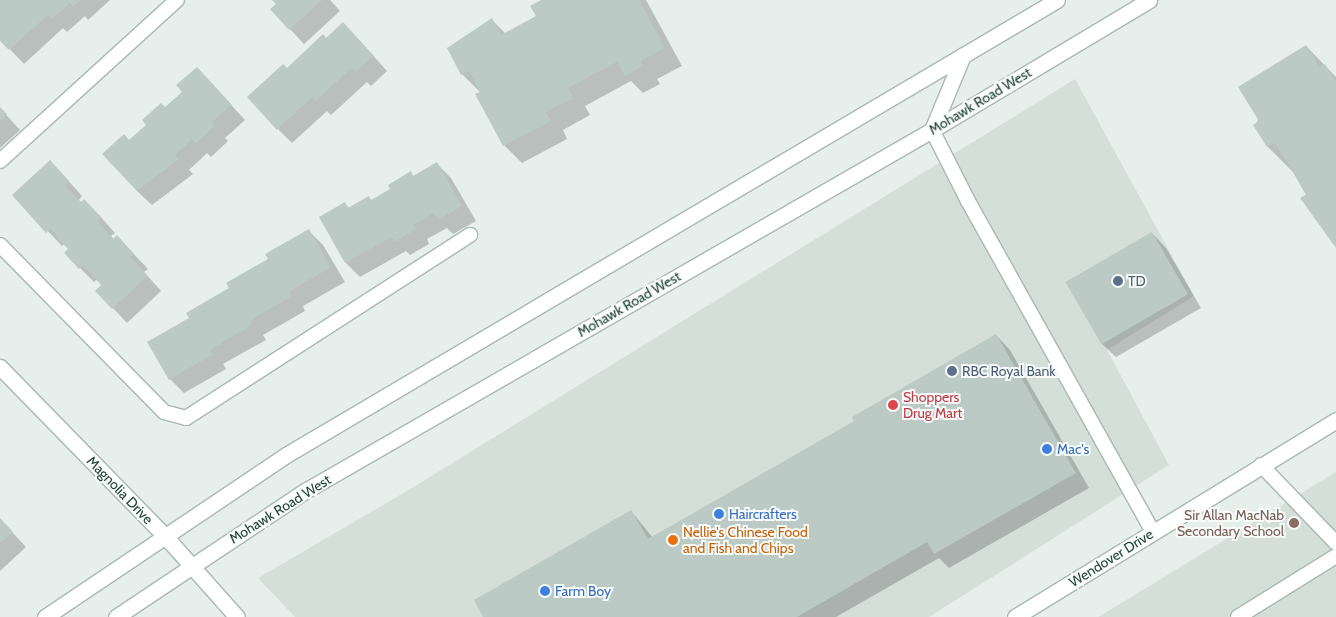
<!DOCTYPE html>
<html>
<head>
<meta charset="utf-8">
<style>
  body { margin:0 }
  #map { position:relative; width:1336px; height:617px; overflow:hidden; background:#e6efeb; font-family:Cabin,sans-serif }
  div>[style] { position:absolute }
  .built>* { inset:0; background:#d4dfda }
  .shadow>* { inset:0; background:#0003 }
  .building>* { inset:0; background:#bbcac4; transform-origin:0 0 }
  .roads { filter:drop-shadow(1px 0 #a8b8b2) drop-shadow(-1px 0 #a8b8b2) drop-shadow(0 1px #a8b8b2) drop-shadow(0 -1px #a8b8b2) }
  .service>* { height:14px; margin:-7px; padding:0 7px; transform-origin:7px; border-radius:7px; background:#fff }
  .minor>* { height:15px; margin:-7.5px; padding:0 7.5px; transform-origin:7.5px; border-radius:7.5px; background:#fff }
  .secondary>* { height:15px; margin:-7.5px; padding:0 7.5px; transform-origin:7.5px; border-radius:7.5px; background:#fff }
  .dots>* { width:14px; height:14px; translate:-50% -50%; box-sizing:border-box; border:2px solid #f7fbf9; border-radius:50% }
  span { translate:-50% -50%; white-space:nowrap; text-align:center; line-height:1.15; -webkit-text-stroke:4px #f7fbf9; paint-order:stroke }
  .street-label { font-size:14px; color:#24423a }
  .service-label { font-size:14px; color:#4e5e75 }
  .left { translate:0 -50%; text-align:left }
  .health-label { font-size:14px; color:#be3a42 }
  .shop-label { font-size:14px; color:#366cbe }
  .education-label { font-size:14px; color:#785e54 }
  .right { translate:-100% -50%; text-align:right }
  .food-label { font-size:14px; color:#c56008 }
</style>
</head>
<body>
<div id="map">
  <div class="built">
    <i style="clip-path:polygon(1075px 79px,1194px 296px,1107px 350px,1169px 465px,929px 617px,295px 617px,258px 578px,412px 488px)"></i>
    <i style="clip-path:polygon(1336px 472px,1336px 617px,1098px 617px,1105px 613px)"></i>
  </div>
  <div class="shadow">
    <i style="clip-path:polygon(0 0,110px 0,88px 20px,85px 16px,67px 32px,63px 28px,24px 64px,0 39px)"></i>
    <i style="clip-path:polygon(274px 0,330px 0,340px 11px,304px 44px,272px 10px,278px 4px)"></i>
    <i style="clip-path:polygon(543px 0,646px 0,682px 66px,657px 79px,660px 84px,643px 93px,631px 81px,585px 106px,590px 115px,563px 130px,567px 139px,522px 163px,504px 145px,481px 93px,462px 74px,492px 20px,506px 34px,537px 17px)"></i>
    <i style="clip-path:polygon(357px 38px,387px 71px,371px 86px,367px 82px,331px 115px,327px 111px,292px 143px,278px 129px,287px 69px,326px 40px)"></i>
    <i style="clip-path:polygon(1306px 46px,1336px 77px,1336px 247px,1293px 172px,1268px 147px,1255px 125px)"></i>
    <i style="clip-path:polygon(211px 83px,245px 120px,225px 138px,228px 141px,211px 157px,207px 153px,189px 170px,193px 174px,152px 205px,137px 191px,129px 141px,165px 108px)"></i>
    <i style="clip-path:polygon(0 108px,20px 130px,0 148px)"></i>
    <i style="clip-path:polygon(437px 164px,451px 178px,476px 221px,453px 234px,447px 228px,427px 239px,429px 244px,410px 255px,406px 251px,360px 277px,346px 263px,320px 218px,345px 204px,349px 208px,368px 197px,372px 201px,392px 190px,410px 173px,414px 177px)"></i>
    <i style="clip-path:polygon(64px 176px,82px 196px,78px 201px,99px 215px,115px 233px,111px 236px,114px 240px,117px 237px,131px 251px,148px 269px,144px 272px,161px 291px,127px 323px,113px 308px,102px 285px,97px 279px,94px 282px,80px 268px,70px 249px,65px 243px,62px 246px,14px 195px)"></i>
    <i style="clip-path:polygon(309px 231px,323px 245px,345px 282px,303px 306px,305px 311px,263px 335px,266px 340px,223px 364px,226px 369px,184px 393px,170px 379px,191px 318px)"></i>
    <i style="clip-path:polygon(1152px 233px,1166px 248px,1201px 308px,1116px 357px,1101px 343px,1067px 282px)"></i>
    <i style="clip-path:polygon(996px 335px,1010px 350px,1089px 488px,949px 568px,939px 558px,836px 617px,485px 617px,631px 511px,653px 538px,856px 421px)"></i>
    <i style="clip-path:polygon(0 519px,26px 547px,0 571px)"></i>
  </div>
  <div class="building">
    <i style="clip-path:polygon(0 0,80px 0,73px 7px,70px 3px,52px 19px,48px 15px,9px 50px,0 41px)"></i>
    <i style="clip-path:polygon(272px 0,322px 0,289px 30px,270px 9px,276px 4px)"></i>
    <i style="clip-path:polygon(541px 0,639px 0,665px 48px,640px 61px,643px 66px,625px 76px,617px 62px,568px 88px,573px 98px,546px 112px,551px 121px,503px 146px,475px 94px,480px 92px,469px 71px,461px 75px,447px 48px,492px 18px,501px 35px,536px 16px,530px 6px)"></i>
    <i style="clip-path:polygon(343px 22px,374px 56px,356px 72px,351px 68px,316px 101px,312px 97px,277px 130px,247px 97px,283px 64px,287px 68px,323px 34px,326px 38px)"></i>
    <i style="clip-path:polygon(1306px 45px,1320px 67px,1325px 64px,1336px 82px,1336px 248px,1300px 198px,1307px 194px,1275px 143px,1267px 147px,1253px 125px,1259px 121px,1238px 87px)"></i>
    <i style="clip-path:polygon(197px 67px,232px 105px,212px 122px,215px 126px,196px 143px,192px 139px,175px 155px,179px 159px,137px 191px,102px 154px,124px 134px,129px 140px,146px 125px,142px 120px,161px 103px,165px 107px,182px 92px,176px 85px)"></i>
    <i style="clip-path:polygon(0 107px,7px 114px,0 121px)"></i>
    <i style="clip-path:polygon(50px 160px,69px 181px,65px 185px,81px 202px,84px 199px,101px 217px,97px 221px,113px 239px,117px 235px,134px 254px,130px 257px,148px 276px,112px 309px,95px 291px,101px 285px,83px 265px,79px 269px,64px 253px,68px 249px,50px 229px,46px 233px,12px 195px)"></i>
    <i style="clip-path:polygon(437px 162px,462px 206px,438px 220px,434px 213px,413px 225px,416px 229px,394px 242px,392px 237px,345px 263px,319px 217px,345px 202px,348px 208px,369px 196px,371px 200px,390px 189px,388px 185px,411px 171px,413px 176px)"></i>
    <i style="clip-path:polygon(309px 229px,331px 267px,289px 292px,292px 296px,250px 321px,252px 325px,210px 350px,213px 354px,169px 380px,147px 342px,189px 318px,186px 313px,229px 288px,226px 283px,268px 259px,265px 254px)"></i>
    <i style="left:1152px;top:232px;width:72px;height:100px;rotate:60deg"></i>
    <i style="clip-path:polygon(996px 334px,1076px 473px,934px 554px,927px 542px,797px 617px,483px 617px,474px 600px,631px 510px,648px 539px,854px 421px,852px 417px)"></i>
    <i style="clip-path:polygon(0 518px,13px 532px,0 543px)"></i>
  </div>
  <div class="roads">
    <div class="service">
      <i style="left:932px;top:130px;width:80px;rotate:63.1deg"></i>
      <i style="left:968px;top:201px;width:379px;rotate:60.8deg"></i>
      <i style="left:0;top:161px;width:239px;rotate:-42.3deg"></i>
      <i style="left:0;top:245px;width:234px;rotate:45.5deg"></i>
      <i style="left:164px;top:412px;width:23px;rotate:15deg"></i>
      <i style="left:186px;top:418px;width:338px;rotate:-32.8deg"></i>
      <i style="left:1261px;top:465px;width:108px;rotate:46.1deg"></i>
      <i style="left:1238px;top:617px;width:115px;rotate:-31.9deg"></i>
    </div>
    <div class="minor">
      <i style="left:0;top:367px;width:236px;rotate:45.7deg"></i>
      <i style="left:165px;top:536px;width:108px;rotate:48.4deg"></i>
      <i style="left:1015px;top:617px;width:377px;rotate:-31.5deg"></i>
    </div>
    <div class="secondary">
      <i style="left:932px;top:130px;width:81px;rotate:-67.5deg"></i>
      <i style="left:45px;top:617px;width:290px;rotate:-33.9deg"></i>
      <i style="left:286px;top:455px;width:895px;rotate:-30.55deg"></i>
      <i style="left:116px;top:617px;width:227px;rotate:-33.7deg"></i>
      <i style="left:305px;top:491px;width:723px;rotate:-29.93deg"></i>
      <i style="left:932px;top:130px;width:253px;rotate:-30.9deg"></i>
    </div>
  </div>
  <div class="dots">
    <i style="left:1118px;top:281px;background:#5c6f8a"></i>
    <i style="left:952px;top:371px;background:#5c6f8a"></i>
    <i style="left:893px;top:405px;background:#e0444e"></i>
    <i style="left:1047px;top:449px;background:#3f7fe0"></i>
    <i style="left:719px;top:514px;background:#3f7fe0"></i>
    <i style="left:1294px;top:523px;background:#8d6e63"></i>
    <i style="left:673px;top:540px;background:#e8710a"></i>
    <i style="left:545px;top:591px;background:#3f7fe0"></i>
  </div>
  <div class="street-label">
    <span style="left:980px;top:101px;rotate:-31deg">Mohawk Road West</span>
    <span style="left:629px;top:304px;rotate:-30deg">Mohawk Road West</span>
    <span style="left:120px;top:490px;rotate:46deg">Magnolia Drive</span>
    <span style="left:280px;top:509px;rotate:-32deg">Mohawk Road West</span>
    <span style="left:1111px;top:558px;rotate:-32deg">Wendover Drive</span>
  </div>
  <div class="service-label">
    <span class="left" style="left:1128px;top:281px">TD</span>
    <span class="left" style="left:962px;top:371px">RBC Royal Bank</span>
  </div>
  <div class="health-label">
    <span class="left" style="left:903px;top:405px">Shoppers<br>Drug Mart</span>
  </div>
  <div class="shop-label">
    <span class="left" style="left:1057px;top:449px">Mac's</span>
    <span class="left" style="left:729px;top:514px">Haircrafters</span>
    <span class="left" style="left:555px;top:591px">Farm Boy</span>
  </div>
  <div class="education-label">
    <span class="right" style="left:1284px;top:523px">Sir Allan MacNab<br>Secondary School</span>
  </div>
  <div class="food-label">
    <span class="left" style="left:683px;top:540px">Nellie's Chinese Food<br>and Fish and Chips</span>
  </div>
</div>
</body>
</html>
